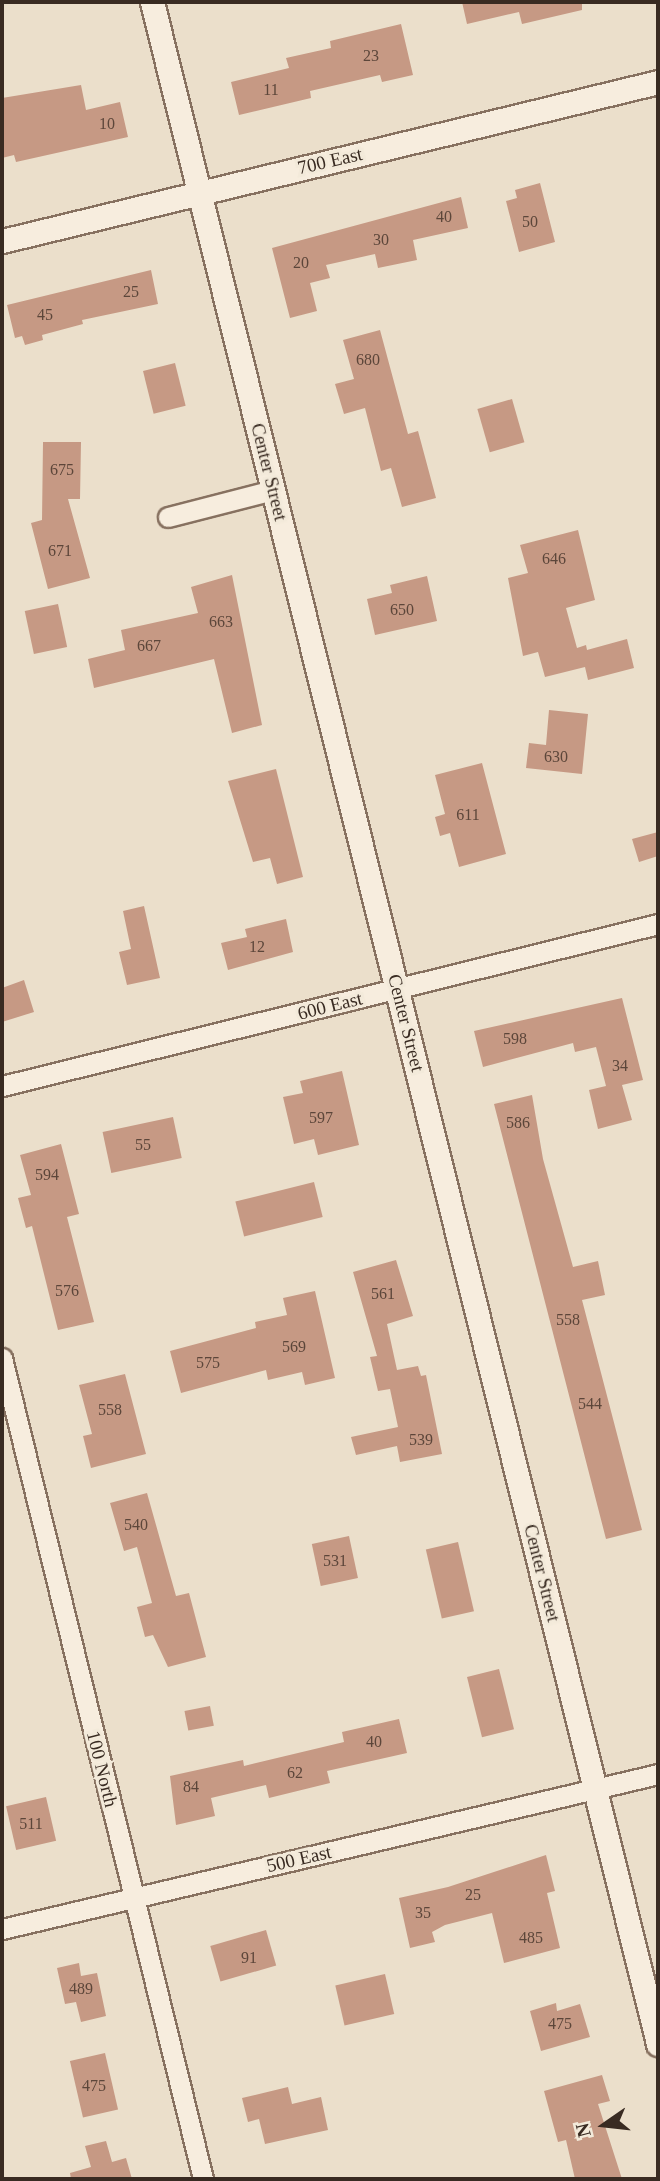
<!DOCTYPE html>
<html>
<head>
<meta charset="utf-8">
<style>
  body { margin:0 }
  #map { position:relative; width:660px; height:2181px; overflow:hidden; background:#ebdfcb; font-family:"Times New Roman",serif }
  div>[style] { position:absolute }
  .building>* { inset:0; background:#c69984; transform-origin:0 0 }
  .roads { filter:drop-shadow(2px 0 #877160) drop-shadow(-2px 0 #877160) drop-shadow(0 2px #877160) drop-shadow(0 -2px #877160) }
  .minor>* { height:19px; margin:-9.5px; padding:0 9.5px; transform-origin:9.5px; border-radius:9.5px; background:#f7edde }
  .tertiary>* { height:23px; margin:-11.5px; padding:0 11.5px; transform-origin:11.5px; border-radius:11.5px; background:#f7edde }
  span { translate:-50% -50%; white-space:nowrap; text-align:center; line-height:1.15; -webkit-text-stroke:6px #f3eada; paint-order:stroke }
  .number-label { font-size:16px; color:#5c463a }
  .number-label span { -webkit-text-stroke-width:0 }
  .street-label { font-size:19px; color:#392b22 }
  .frame { position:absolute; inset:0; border:4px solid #392b22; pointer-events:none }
  .north { position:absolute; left:569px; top:2090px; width:70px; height:70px; -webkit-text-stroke:5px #f3eada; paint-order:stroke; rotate:256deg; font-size:19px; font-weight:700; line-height:28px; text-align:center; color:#392b22 }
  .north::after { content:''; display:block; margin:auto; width:24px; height:32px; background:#392b22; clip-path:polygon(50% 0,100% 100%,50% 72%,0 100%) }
</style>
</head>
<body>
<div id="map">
  <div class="building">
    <i style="clip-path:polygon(462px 2px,582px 2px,582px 10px,522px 24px,519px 12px,467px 24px)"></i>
    <i style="clip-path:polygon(401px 24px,413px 75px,382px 82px,380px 75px,310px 91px,311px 98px,239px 115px,231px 82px,289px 68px,286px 58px,331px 48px,330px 41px)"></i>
    <i style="clip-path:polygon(81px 85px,86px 110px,120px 102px,128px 137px,16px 162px,14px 155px,2px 158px,2px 98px)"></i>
    <i style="clip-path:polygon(540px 183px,555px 242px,519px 252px,506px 201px,517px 198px,515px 190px)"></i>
    <i style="clip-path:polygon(461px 197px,468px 228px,413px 240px,417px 260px,378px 268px,375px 254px,326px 265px,330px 278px,310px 283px,317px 311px,290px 318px,272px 248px)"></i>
    <i style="clip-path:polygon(151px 270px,158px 304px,82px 320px,83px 324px,42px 335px,43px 340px,25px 345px,22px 336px,15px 338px,7px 305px)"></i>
    <i style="clip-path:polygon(380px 330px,408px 434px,418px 431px,436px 498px,402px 507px,391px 468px,381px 471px,365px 408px,344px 414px,335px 384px,354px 379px,343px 340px)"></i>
    <i style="left:175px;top:363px;width:44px;height:33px;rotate:76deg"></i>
    <i style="left:512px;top:399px;width:45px;height:36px;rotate:74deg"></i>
    <i style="clip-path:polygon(43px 442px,81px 442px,80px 499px,68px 499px,90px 578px,48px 589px,31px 523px,42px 520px)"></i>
    <i style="clip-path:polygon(578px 530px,595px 600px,566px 608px,577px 648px,586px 645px,587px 650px,627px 639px,634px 668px,588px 680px,585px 667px,545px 677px,538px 652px,523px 656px,508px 578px,528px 573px,520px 545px)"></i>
    <i style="clip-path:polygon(232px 575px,262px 725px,232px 733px,214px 659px,94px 688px,88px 659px,125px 650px,121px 630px,198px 613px,191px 587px)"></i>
    <i style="clip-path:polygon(427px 576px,437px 621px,375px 635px,367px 599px,392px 593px,390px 585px)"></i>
    <i style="left:58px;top:604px;width:44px;height:34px;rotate:78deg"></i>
    <i style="clip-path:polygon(549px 710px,588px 714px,582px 774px,526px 768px,529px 743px,546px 745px)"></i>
    <i style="clip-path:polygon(482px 763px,506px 854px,459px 867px,450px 833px,440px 836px,435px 817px,445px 814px,435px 775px)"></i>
    <i style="clip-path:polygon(276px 769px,303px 877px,277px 884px,270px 858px,253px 862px,228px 781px)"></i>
    <i style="clip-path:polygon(658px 832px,658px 856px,639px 862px,632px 839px)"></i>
    <i style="clip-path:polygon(144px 906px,160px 978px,127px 985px,119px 952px,131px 949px,123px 911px)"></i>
    <i style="clip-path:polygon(286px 919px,293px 952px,228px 970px,221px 943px,247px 937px,245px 929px)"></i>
    <i style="clip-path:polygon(24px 980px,34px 1012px,2px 1022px,2px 988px)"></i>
    <i style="clip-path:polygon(622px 998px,643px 1080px,622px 1085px,632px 1120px,598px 1129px,589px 1090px,606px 1086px,596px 1047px,575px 1052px,573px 1043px,483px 1067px,474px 1031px)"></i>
    <i style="clip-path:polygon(342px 1071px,359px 1145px,318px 1155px,314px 1139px,294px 1144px,283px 1097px,303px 1093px,300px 1081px)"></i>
    <i style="clip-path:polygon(532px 1095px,543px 1159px,573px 1267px,598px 1261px,605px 1295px,582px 1300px,642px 1530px,606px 1539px,494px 1104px)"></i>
    <i style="left:173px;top:1117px;width:42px;height:72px;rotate:78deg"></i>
    <i style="clip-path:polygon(61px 1144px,79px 1214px,67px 1217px,94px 1322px,58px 1330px,32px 1226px,26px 1228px,18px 1198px,31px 1195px,20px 1155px)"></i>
    <i style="left:314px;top:1182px;width:36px;height:81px;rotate:76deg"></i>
    <i style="clip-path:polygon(396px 1260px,413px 1316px,387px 1324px,397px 1370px,418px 1366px,421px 1376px,426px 1375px,442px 1454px,400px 1462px,397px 1446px,356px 1455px,351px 1437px,398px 1427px,390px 1389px,378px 1391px,370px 1357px,377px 1356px,353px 1272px)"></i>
    <i style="clip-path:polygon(315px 1291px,335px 1378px,305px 1385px,302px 1372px,268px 1380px,266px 1370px,181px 1393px,170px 1351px,256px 1328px,255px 1322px,287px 1315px,283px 1298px)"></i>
    <i style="clip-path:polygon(125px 1374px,146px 1454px,91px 1468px,83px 1436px,92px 1434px,79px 1385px)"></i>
    <i style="clip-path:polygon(147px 1493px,176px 1596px,189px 1593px,206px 1657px,168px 1667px,153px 1635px,145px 1637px,137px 1607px,152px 1603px,137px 1547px,124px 1551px,110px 1503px)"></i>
    <i style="left:349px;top:1536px;width:43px;height:38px;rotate:78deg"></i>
    <i style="left:458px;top:1542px;width:71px;height:33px;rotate:77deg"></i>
    <i style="left:499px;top:1669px;width:62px;height:33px;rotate:76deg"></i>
    <i style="left:210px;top:1706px;width:20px;height:26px;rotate:79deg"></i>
    <i style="clip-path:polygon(399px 1719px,407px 1753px,327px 1771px,330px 1783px,269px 1798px,266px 1785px,211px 1798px,215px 1816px,176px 1825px,170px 1776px,243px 1760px,244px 1766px,344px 1742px,342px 1732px)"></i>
    <i style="left:46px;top:1797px;width:45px;height:41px;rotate:77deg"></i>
    <i style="clip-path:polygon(546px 1855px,555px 1891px,547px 1893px,560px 1948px,504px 1963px,492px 1913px,445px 1925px,432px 1932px,435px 1942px,410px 1948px,399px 1898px,448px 1887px)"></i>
    <i style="left:266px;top:1930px;width:37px;height:58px;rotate:74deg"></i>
    <i style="clip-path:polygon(79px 1963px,81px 1976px,97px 1973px,106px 2016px,81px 2022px,76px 2002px,65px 2004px,57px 1968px)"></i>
    <i style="left:385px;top:1974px;width:41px;height:51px;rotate:77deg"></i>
    <i style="clip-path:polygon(556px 2003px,557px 2011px,580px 2004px,590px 2037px,541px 2051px,530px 2011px)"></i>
    <i style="left:105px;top:2053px;width:58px;height:36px;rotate:77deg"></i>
    <i style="clip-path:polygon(602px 2075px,610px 2101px,598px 2104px,622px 2179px,575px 2179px,566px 2140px,558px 2142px,544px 2091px)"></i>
    <i style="clip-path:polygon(288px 2087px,292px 2104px,321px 2097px,328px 2130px,265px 2144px,259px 2119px,248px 2122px,242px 2098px)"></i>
    <i style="clip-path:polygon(106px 2141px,112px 2162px,126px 2158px,132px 2179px,71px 2179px,70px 2173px,91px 2167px,85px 2146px)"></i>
  </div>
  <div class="roads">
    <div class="minor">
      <i style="left:168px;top:517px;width:108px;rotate:-14.4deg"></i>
      <i style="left:2px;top:1086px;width:676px;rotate:-13.87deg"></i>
      <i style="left:2px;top:1358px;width:845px;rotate:76.24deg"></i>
      <i style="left:2px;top:1929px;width:674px;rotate:-13.29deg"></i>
    </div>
    <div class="tertiary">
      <i style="left:152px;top:2px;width:2104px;rotate:76.08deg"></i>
      <i style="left:2px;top:241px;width:675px;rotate:-13.62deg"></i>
    </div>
  </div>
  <div class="number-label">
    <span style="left:371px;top:56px">23</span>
    <span style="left:271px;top:90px">11</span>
    <span style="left:107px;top:124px">10</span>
    <span style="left:444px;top:217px">40</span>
    <span style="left:530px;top:222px">50</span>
    <span style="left:381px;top:240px">30</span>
    <span style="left:301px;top:263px">20</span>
    <span style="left:131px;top:292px">25</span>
    <span style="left:45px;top:315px">45</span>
    <span style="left:368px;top:360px">680</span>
    <span style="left:62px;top:470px">675</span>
    <span style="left:60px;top:551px">671</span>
    <span style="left:554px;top:559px">646</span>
    <span style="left:402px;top:610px">650</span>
    <span style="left:221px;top:622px">663</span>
    <span style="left:149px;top:646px">667</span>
    <span style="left:556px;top:757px">630</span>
    <span style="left:468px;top:815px">611</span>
    <span style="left:257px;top:947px">12</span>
    <span style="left:515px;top:1039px">598</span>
    <span style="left:620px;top:1066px">34</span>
    <span style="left:321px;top:1118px">597</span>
    <span style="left:518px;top:1123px">586</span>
    <span style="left:143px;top:1145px">55</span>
    <span style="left:47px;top:1175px">594</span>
    <span style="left:67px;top:1291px">576</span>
    <span style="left:383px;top:1294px">561</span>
    <span style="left:568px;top:1320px">558</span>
    <span style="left:294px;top:1347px">569</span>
    <span style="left:208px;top:1363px">575</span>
    <span style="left:590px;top:1404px">544</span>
    <span style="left:110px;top:1410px">558</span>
    <span style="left:421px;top:1440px">539</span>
    <span style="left:136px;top:1525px">540</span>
    <span style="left:335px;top:1561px">531</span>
    <span style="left:374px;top:1742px">40</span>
    <span style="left:295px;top:1773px">62</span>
    <span style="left:191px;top:1787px">84</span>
    <span style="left:31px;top:1824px">511</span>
    <span style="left:473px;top:1895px">25</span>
    <span style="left:423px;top:1913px">35</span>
    <span style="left:531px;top:1938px">485</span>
    <span style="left:249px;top:1958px">91</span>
    <span style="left:81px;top:1989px">489</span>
    <span style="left:560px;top:2024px">475</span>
    <span style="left:94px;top:2086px">475</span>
  </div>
  <div class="street-label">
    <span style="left:330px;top:161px;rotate:-13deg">700 East</span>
    <span style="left:269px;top:472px;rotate:76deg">Center Street</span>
    <span style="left:330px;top:1006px;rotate:-14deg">600 East</span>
    <span style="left:406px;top:1023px;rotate:76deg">Center Street</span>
    <span style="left:542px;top:1573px;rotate:76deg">Center Street</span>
    <span style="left:102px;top:1769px;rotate:76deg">100 North</span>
    <span style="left:299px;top:1859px;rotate:-13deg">500 East</span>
  </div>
  <div class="frame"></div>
  <div class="north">N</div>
</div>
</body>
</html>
